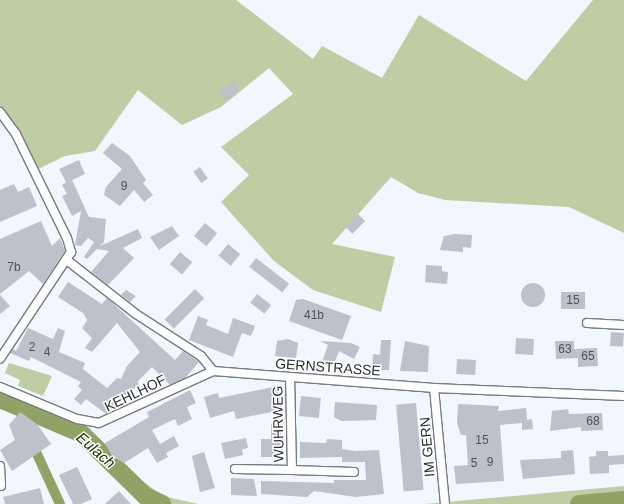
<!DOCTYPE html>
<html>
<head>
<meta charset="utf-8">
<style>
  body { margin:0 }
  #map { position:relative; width:624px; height:504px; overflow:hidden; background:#f2f6fe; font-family:Arial,sans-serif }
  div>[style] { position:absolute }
  .green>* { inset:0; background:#becda3 }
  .canal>* { height:10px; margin:-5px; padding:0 5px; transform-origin:5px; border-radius:5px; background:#8fa367 }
  .river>* { height:18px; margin:-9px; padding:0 9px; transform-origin:9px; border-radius:9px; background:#8fa367 }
  .building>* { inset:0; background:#bcc1ca; transform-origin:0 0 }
  .round { border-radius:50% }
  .roads { filter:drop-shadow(1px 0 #767a83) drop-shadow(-1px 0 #767a83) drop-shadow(0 1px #767a83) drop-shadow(0 -1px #767a83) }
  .street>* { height:8px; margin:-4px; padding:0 4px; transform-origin:4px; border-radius:4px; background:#fff }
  span { translate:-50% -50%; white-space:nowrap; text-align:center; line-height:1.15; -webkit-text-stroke:3px #fff; paint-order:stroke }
  .number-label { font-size:12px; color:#4e5156 }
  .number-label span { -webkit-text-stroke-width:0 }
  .street-label { font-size:14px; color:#2a2c2f }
  .water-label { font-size:15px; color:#232f00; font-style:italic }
</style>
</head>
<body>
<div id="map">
  <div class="green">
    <i style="clip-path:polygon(0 0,236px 0,313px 59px,322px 46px,382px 78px,419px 15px,526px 81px,593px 0,624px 0,624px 233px,569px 207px,445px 200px,418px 193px,391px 177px,332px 244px,395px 257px,381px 312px,313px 290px,274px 261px,221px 202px,249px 175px,221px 147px,293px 94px,269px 68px,221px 107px,182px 125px,138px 90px,95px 151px,65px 156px,34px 171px,0 112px)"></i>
    <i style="clip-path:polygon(9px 363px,52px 376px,43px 396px,18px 386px,20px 380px,5px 373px)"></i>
    <i style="clip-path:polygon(0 394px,88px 433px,119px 464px,163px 496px,198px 504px,142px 504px,80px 445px,82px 440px,0 405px)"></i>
    <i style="clip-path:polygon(624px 486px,624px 504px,425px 504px)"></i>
  </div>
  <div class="canal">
    <i style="left:1px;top:399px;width:6px;rotate:72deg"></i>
    <i style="left:37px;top:454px;width:55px;rotate:65.3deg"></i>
  </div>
  <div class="river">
    <i style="left:0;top:399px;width:89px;rotate:23.1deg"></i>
    <i style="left:82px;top:434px;width:88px;rotate:44.5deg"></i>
    <i style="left:145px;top:496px;width:19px;rotate:25deg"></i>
    <i style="left:579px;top:504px;width:45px;rotate:-5.1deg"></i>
  </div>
  <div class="building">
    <i style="left:233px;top:81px;width:11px;height:17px;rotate:52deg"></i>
    <i style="clip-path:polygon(112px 143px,130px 156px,146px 180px,143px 183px,153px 195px,144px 202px,134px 190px,120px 206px,104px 195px,106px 187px,122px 169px,103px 153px)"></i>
    <i style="clip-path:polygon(79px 160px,85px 174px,72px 180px,89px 217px,106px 219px,104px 242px,100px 246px,138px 229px,142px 238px,123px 248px,134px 258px,108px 285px,91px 272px,109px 251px,97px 249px,87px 259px,84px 257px,94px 242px,88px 238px,81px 246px,75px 245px,81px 211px,72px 216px,62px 196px,67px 194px,62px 185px,66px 182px,59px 169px)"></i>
    <i style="left:200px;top:167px;width:14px;height:8px;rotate:56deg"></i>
    <i style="clip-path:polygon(14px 184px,18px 192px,29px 187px,37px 206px,0 222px,0 190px)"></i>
    <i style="left:358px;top:214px;width:10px;height:18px;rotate:45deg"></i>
    <i style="clip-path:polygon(41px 221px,52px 246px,60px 238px,65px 251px,43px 284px,29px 271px,0 294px,0 239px)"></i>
    <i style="left:205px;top:223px;width:16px;height:17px;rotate:40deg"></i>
    <i style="clip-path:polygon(172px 226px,179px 236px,159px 250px,150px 237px)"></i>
    <i style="clip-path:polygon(455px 234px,472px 235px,471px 248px,463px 247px,463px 252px,440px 250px,444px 236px)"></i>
    <i style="left:228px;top:244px;width:16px;height:15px;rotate:40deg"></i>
    <i style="left:180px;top:252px;width:16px;height:16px;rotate:40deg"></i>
    <i style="left:256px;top:258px;width:42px;height:11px;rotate:38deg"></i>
    <i style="clip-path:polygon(426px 265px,442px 266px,442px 271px,448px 272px,447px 284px,425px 282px)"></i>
    <i style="clip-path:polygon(68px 282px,102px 304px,107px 298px,175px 360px,183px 351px,199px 362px,185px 378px,170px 385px,152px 367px,137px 382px,139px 384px,106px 414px,86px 399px,81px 405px,74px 399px,82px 390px,78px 386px,81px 382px,31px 357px,29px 361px,10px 353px,13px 349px,16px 351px,28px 328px,53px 339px,58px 328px,65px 331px,59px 352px,85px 363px,83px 369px,107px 388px,117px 378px,121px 379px,127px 366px,140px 352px,117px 323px,92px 352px,85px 348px,92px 338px,82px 328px,87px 320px,83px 313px,58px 297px)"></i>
    <i class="round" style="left:521px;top:283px;width:24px;height:24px"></i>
    <i style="left:195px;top:289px;width:13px;height:43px;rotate:45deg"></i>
    <i style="clip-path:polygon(126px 290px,136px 296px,130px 302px,121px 295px)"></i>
    <i style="left:585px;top:292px;width:17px;height:24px;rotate:90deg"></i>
    <i style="left:257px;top:294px;width:18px;height:11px;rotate:38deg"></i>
    <i style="clip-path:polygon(0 295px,10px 306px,0 314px)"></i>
    <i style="clip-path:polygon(303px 299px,351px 316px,342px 340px,289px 321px,296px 300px)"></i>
    <i style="clip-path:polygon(198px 316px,208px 320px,206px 325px,228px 334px,233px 318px,255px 326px,251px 336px,242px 333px,233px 357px,189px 340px)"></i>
    <i style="left:611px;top:332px;width:13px;height:14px;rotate:4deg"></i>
    <i style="left:516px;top:338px;width:18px;height:16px;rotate:3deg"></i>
    <i style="clip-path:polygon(288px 339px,298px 343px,296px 358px,275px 356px,277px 341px)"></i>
    <i style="clip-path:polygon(381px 340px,391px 340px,389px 370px,372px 370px,373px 354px,380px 355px)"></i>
    <i style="clip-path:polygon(320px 341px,351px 343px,360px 347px,354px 359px,339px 351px,334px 364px,322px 362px,328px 345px)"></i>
    <i style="clip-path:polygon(405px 341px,429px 346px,428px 372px,400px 371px)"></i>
    <i style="clip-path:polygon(555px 341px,574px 341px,574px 349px,597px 348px,598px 366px,578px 367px,578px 358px,556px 359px)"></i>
    <i style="left:457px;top:359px;width:19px;height:15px;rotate:3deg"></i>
    <i style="clip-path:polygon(278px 386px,282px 410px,236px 419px,234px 411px,210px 418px,204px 397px,218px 393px,219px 398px)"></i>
    <i style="clip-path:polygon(190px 390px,196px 403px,187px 407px,192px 419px,178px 426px,175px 419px,152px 430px,160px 444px,174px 436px,179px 446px,166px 453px,168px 457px,157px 463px,148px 448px,124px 463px,112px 456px,105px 443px,149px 417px,147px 412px)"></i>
    <i style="left:301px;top:396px;width:20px;height:20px;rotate:6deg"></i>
    <i style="clip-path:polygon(335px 402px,377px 405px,376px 420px,341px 421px,334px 417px)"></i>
    <i style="left:416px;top:403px;width:87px;height:20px;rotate:85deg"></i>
    <i style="clip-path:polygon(458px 404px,499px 406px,498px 411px,526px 408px,527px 420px,532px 419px,533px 429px,522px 430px,522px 423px,500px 425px,504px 481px,456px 484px,454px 466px,468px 465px,466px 435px,461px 435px,457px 423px)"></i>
    <i style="clip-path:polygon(568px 409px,569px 414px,602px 413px,603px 430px,581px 431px,581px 427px,550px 431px,552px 411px)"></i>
    <i style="clip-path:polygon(20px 412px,37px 424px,51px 444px,12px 471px,0 450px,15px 440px,9px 425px)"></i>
    <i style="clip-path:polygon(271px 424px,281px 424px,280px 457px,261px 457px,261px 439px,271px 439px)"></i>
    <i style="clip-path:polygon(246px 438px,248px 448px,242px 449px,243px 455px,225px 459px,221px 443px)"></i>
    <i style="clip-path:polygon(327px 439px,342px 440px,342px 449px,355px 451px,379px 450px,384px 494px,356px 497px,314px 491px,307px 497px,261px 494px,261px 481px,334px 483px,334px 480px,366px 480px,365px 462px,342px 462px,342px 457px,300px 458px,300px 442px,326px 443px)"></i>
    <i style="clip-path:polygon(573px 450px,575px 474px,523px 479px,520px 460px,561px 458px,561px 451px)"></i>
    <i style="clip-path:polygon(596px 451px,608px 451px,608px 456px,624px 455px,624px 464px,609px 465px,609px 473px,590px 474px,589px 457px,596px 456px)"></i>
    <i style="clip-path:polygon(204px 452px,215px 488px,200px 492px,192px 456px)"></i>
    <i style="clip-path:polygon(77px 467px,92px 499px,81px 504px,73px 504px,59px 475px)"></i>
    <i style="clip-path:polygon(231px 478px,254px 479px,257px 496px,231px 495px)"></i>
    <i style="clip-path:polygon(40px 488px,44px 504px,5px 504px,3px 497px)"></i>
    <i style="clip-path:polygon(119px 491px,131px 504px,105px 504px)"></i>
  </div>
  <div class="roads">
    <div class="street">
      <i style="left:0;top:112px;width:27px;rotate:54deg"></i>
      <i style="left:16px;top:134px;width:116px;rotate:63.9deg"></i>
      <i style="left:67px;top:238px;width:15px;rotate:74deg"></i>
      <i style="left:71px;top:252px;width:128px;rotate:123.6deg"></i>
      <i style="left:68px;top:261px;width:86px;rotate:37.9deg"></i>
      <i style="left:136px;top:314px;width:77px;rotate:32.9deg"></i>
      <i style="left:201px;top:356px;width:19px;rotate:51deg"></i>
      <i style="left:587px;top:323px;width:37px;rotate:3deg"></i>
      <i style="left:213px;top:371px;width:222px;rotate:4.4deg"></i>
      <i style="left:434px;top:388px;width:190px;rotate:2.4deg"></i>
      <i style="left:0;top:387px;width:83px;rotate:22.6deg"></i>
      <i style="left:77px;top:419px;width:22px;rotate:10deg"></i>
      <i style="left:99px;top:423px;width:125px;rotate:-24.5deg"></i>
      <i style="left:434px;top:388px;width:117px;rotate:84.6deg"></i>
      <i style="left:0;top:466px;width:20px;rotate:87deg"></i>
      <i style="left:235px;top:469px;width:57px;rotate:1deg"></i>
      <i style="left:292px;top:470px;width:93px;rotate:-91.2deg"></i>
      <i style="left:292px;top:470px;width:62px;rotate:1.8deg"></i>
    </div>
  </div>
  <div class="number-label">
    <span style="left:124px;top:187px">9</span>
    <span style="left:14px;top:268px">7b</span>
    <span style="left:573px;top:301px">15</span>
    <span style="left:314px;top:316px">41b</span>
    <span style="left:32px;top:348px">2</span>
    <span style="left:565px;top:350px">63</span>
    <span style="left:47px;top:353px">4</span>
    <span style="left:588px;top:357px">65</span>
    <span style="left:593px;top:422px">68</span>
    <span style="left:482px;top:441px">15</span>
    <span style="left:490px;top:463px">9</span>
    <span style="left:474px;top:464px">5</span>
  </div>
  <div class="street-label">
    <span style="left:328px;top:367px;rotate:4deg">GERNSTRASSE</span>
    <span style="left:135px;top:393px;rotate:-26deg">KEHLHOF</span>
    <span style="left:278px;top:424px;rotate:-91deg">WUHRWEG</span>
    <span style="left:427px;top:447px;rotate:-95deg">IM GERN</span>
  </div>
  <div class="water-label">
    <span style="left:96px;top:450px;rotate:41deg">Eulach</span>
  </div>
</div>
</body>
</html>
